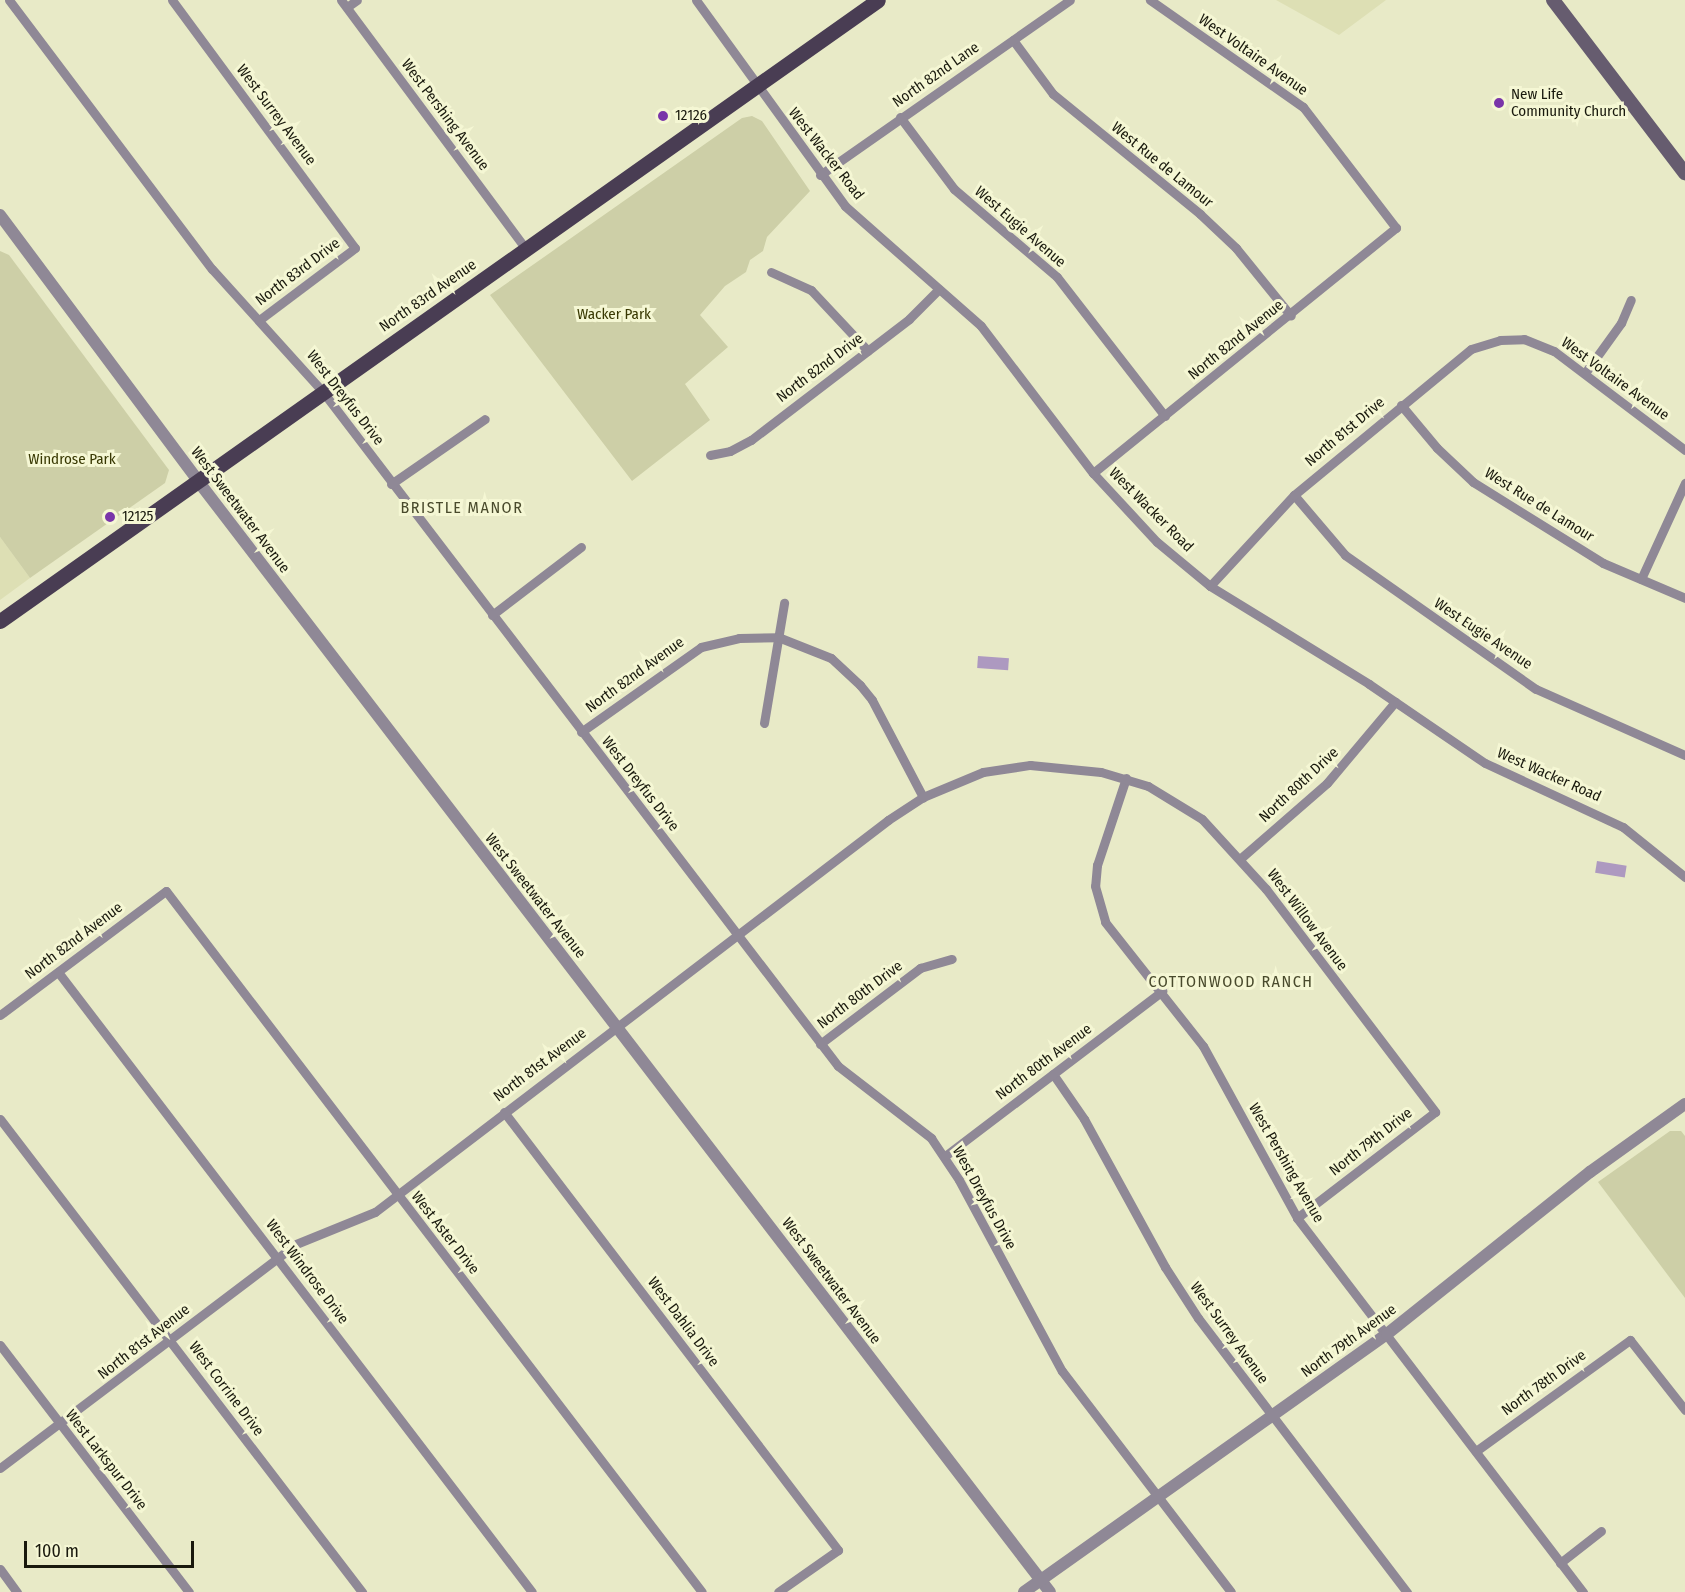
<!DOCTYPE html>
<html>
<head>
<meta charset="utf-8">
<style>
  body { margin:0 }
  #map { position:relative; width:1685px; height:1592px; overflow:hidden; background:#e8eac7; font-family:"Fira Sans Condensed",sans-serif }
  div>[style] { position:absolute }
  .built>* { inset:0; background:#dddfb4 }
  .green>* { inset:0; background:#cdcfa7 }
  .water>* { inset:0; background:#ad99c0; transform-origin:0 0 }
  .minor>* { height:9px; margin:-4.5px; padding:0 4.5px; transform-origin:4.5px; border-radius:4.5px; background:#8f8896 }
  .tertiary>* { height:12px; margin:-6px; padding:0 6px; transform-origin:6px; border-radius:6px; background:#8f8896 }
  .secondary>* { height:14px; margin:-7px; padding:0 7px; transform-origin:7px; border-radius:7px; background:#665c6f }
  .primary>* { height:15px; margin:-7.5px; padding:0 7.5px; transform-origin:7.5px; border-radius:7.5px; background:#493d53 }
  .dots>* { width:16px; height:16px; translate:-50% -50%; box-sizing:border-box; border:3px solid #f5f7d4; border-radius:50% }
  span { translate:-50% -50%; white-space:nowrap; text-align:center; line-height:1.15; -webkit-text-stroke:6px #f5f7d4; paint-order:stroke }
  .street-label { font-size:15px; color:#19190d }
  .poi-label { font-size:15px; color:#19190d }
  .left { translate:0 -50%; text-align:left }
  .park-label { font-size:15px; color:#383802 }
  .neighbourhood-label { font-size:16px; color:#494a2c; letter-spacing:1.5px }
  .scale { position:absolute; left:24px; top:1541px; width:170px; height:27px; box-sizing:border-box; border:3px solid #19190d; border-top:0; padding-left:8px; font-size:18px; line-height:21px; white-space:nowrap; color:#19190d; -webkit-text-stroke:4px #f5f7d4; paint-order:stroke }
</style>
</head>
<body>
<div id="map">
  <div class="built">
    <i style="clip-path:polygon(1276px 0,1386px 0,1339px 35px)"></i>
    <i style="clip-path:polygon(0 537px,30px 578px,0 600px)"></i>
  </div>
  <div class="green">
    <i style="clip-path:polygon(752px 116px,762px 121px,810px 191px,767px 237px,763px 251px,750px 260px,746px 272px,725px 286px,700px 315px,728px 347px,685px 384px,710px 420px,632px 481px,490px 295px,742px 118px)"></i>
    <i style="clip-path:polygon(0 251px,9px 255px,169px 470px,165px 483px,30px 578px,0 537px)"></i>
    <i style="clip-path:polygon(1670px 1131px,1681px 1131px,1685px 1136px,1685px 1298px,1598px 1182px)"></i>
  </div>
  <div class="water">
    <i style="left:978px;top:656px;width:31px;height:12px;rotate:4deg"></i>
    <i style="left:1597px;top:861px;width:30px;height:12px;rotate:9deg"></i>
  </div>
  <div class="minor">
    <i style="left:9px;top:0;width:337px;rotate:53deg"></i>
    <i style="left:212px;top:269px;width:166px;rotate:47.9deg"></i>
    <i style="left:323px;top:392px;width:848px;rotate:52.62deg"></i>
    <i style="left:838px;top:1066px;width:118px;rotate:37.7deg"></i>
    <i style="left:931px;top:1138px;width:50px;rotate:56.3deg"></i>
    <i style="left:959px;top:1180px;width:217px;rotate:61.7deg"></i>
    <i style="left:1062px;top:1371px;width:278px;rotate:52.6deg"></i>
    <i style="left:172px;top:0;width:308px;rotate:53.6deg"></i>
    <i style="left:355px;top:248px;width:120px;rotate:143.1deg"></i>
    <i style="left:341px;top:0;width:310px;rotate:53.4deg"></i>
    <i style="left:696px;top:0;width:254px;rotate:54.1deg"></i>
    <i style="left:845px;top:206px;width:181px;rotate:41.4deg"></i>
    <i style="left:981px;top:326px;width:185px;rotate:52.7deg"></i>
    <i style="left:1093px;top:473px;width:94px;rotate:47.2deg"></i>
    <i style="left:1157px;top:542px;width:69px;rotate:39.7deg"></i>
    <i style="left:1210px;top:586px;width:187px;rotate:31.6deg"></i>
    <i style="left:1369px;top:684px;width:140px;rotate:34.3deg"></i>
    <i style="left:1485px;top:763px;width:152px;rotate:24.9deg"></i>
    <i style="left:1623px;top:827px;width:80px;rotate:38.9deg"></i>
    <i style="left:347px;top:7px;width:12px;rotate:-35deg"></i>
    <i style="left:1013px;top:40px;width:67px;rotate:53.5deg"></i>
    <i style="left:1053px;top:94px;width:190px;rotate:39.2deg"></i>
    <i style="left:1200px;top:214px;width:50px;rotate:43.4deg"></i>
    <i style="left:1236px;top:248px;width:87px;rotate:51deg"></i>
    <i style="left:900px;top:117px;width:90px;rotate:53.1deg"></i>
    <i style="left:954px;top:189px;width:135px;rotate:40.5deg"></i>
    <i style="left:1057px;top:277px;width:176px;rotate:52.2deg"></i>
    <i style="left:820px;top:175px;width:305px;rotate:-35deg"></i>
    <i style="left:771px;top:272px;width:44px;rotate:24.2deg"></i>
    <i style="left:811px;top:290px;width:83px;rotate:46.9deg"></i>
    <i style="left:1585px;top:373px;width:62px;rotate:-54.2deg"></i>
    <i style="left:1621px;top:323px;width:25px;rotate:-67deg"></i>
    <i style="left:1401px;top:405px;width:56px;rotate:50.1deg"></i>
    <i style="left:1437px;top:448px;width:50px;rotate:43.4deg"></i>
    <i style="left:1473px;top:482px;width:153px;rotate:31.9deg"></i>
    <i style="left:1603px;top:563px;width:89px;rotate:23.1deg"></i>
    <i style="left:710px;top:455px;width:20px;rotate:-11deg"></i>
    <i style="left:730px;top:451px;width:24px;rotate:-28deg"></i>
    <i style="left:751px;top:440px;width:199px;rotate:-37.4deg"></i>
    <i style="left:909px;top:319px;width:42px;rotate:-45deg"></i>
    <i style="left:1093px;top:473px;width:390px;rotate:-39deg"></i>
    <i style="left:1396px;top:228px;width:153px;rotate:-127.5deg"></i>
    <i style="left:1303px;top:107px;width:187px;rotate:-145deg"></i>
    <i style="left:391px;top:484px;width:114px;rotate:-34.7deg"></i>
    <i style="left:1294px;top:495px;width:79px;rotate:49.6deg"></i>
    <i style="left:1345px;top:555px;width:233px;rotate:35.1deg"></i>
    <i style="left:1536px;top:689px;width:163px;rotate:23.9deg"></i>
    <i style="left:1641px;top:579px;width:106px;rotate:-65.4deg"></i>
    <i style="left:1210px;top:586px;width:124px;rotate:-47.3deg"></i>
    <i style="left:1294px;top:495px;width:229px;rotate:-39.5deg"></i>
    <i style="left:1471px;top:349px;width:30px;rotate:-17deg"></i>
    <i style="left:1500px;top:340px;width:24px;rotate:-2deg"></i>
    <i style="left:1524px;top:339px;width:32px;rotate:22deg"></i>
    <i style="left:1554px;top:351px;width:164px;rotate:37.1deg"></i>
    <i style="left:492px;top:615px;width:112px;rotate:-37.4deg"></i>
    <i style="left:764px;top:723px;width:122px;rotate:-80.5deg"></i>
    <i style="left:581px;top:732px;width:147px;rotate:-35.3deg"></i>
    <i style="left:701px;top:647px;width:39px;rotate:-13deg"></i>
    <i style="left:739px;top:638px;width:39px;rotate:-1deg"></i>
    <i style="left:778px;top:637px;width:57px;rotate:21.6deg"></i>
    <i style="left:831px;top:658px;width:40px;rotate:43deg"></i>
    <i style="left:860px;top:685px;width:19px;rotate:51deg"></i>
    <i style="left:872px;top:700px;width:110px;rotate:62.3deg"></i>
    <i style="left:1126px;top:778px;width:92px;rotate:108.4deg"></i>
    <i style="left:1097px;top:865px;width:21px;rotate:95deg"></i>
    <i style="left:1095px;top:886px;width:37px;rotate:74deg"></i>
    <i style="left:1105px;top:922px;width:158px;rotate:51.7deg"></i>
    <i style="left:1203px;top:1046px;width:196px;rotate:61.3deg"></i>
    <i style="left:1297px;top:1218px;width:471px;rotate:52.6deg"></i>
    <i style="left:1241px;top:858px;width:114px;rotate:-41.1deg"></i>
    <i style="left:1327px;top:783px;width:106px;rotate:-50deg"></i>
    <i style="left:58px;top:972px;width:780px;rotate:52.6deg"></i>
    <i style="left:0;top:1015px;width:207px;rotate:-36.8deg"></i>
    <i style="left:166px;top:891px;width:882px;rotate:52.6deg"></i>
    <i style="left:820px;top:1044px;width:126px;rotate:-37.2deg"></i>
    <i style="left:920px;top:968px;width:33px;rotate:-16deg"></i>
    <i style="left:1053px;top:1074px;width:55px;rotate:55.4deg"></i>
    <i style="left:1084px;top:1119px;width:169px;rotate:61.3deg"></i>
    <i style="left:1165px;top:1267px;width:61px;rotate:57.1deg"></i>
    <i style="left:1198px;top:1318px;width:345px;rotate:52.7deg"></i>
    <i style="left:504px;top:1112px;width:551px;rotate:52.67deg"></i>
    <i style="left:838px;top:1550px;width:73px;rotate:145deg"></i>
    <i style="left:0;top:1119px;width:596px;rotate:52.57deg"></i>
    <i style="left:945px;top:1156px;width:273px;rotate:-37.2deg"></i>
    <i style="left:0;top:1345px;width:311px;rotate:52.6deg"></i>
    <i style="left:1476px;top:1451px;width:190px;rotate:-35.8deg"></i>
    <i style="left:1630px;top:1340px;width:89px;rotate:51.8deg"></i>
    <i style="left:0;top:1468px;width:371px;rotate:-37.1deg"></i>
    <i style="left:296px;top:1244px;width:85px;rotate:-22.1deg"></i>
    <i style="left:375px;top:1212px;width:646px;rotate:-37.38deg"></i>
    <i style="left:888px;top:820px;width:42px;rotate:-33.3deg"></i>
    <i style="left:923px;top:797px;width:65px;rotate:-22.6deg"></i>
    <i style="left:983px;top:772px;width:48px;rotate:-8.5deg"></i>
    <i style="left:1030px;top:765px;width:71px;rotate:5.6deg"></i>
    <i style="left:1101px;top:772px;width:49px;rotate:16.6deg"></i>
    <i style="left:1148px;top:786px;width:63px;rotate:31.4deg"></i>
    <i style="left:1202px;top:819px;width:95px;rotate:47.6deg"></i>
    <i style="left:1266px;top:889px;width:280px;rotate:52.8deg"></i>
    <i style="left:1435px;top:1112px;width:174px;rotate:142.5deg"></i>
    <i style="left:1560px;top:1563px;width:52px;rotate:-38deg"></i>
    <i style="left:0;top:1569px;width:29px;rotate:54deg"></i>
  </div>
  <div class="tertiary">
    <i style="left:0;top:215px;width:332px;rotate:53.3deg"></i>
    <i style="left:198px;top:481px;width:1400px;rotate:52.52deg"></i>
    <i style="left:1024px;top:1592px;width:445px;rotate:-35.4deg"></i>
    <i style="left:1387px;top:1334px;width:260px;rotate:-38.6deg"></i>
    <i style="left:1590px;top:1172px;width:117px;rotate:-35.6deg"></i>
  </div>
  <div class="secondary">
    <i style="left:1553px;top:0;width:218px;rotate:52.7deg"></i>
  </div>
  <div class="primary">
    <i style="left:0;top:621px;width:1075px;rotate:-35.27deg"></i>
  </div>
  <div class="dots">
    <i style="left:1499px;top:103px;background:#7a35a9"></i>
    <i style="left:663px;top:116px;background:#7a35a9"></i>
    <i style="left:110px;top:517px;background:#7a35a9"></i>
  </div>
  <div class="street-label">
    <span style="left:1253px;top:55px;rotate:35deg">West Voltaire Avenue</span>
    <span style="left:936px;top:75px;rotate:-35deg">North 82nd Lane</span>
    <span style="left:276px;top:115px;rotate:53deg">West Surrey Avenue</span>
    <span style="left:445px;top:115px;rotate:53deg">West Pershing Avenue</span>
    <span style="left:826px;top:154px;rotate:52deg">West Wacker Road</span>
    <span style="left:1162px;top:165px;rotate:39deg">West Rue de Lamour</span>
    <span style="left:1020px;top:227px;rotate:41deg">West Eugie Avenue</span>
    <span style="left:298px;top:272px;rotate:-37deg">North 83rd Drive</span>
    <span style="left:428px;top:296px;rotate:-35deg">North 83rd Avenue</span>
    <span style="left:1236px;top:340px;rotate:-39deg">North 82nd Avenue</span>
    <span style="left:820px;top:368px;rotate:-37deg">North 82nd Drive</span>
    <span style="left:1615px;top:379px;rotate:36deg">West Voltaire Avenue</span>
    <span style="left:345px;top:398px;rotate:52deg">West Dreyfus Drive</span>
    <span style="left:1345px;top:432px;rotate:-40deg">North 81st Drive</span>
    <span style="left:1539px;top:505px;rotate:32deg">West Rue de Lamour</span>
    <span style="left:240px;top:510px;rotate:53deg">West Sweetwater Avenue</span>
    <span style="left:1151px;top:510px;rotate:45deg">West Wacker Road</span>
    <span style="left:1483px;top:634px;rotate:34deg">West Eugie Avenue</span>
    <span style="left:635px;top:675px;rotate:-36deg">North 82nd Avenue</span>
    <span style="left:1549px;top:775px;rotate:24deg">West Wacker Road</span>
    <span style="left:640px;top:784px;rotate:52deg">West Dreyfus Drive</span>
    <span style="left:1299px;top:785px;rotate:-43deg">North 80th Drive</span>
    <span style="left:535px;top:896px;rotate:52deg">West Sweetwater Avenue</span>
    <span style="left:1307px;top:920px;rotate:53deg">West Willow Avenue</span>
    <span style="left:74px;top:941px;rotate:-37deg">North 82nd Avenue</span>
    <span style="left:860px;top:995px;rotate:-37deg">North 80th Drive</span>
    <span style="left:1044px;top:1062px;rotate:-37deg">North 80th Avenue</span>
    <span style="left:540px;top:1065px;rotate:-37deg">North 81st Avenue</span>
    <span style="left:1371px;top:1142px;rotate:-38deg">North 79th Drive</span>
    <span style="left:1286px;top:1163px;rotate:60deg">West Pershing Avenue</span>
    <span style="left:984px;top:1198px;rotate:61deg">West Dreyfus Drive</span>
    <span style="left:445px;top:1233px;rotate:52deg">West Aster Drive</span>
    <span style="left:307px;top:1272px;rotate:53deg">West Windrose Drive</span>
    <span style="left:831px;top:1281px;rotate:53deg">West Sweetwater Avenue</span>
    <span style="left:683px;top:1322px;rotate:53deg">West Dahlia Drive</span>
    <span style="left:1229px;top:1333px;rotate:54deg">West Surrey Avenue</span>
    <span style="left:1349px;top:1341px;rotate:-36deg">North 79th Avenue</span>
    <span style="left:144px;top:1342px;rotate:-38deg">North 81st Avenue</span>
    <span style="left:1544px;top:1383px;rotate:-36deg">North 78th Drive</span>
    <span style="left:226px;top:1389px;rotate:53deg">West Corrine Drive</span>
    <span style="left:106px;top:1460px;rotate:52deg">West Larkspur Drive</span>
  </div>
  <div class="poi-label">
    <span class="left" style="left:1511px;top:103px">New Life<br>Community Church</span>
    <span class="left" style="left:675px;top:116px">12126</span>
    <span class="left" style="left:122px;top:517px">12125</span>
  </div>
  <div class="park-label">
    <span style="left:614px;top:315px">Wacker Park</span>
    <span style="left:72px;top:460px">Windrose Park</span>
  </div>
  <div class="neighbourhood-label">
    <span style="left:462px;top:508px">BRISTLE MANOR</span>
    <span style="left:1231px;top:982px">COTTONWOOD RANCH</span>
  </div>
  <div class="scale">100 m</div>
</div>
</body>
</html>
